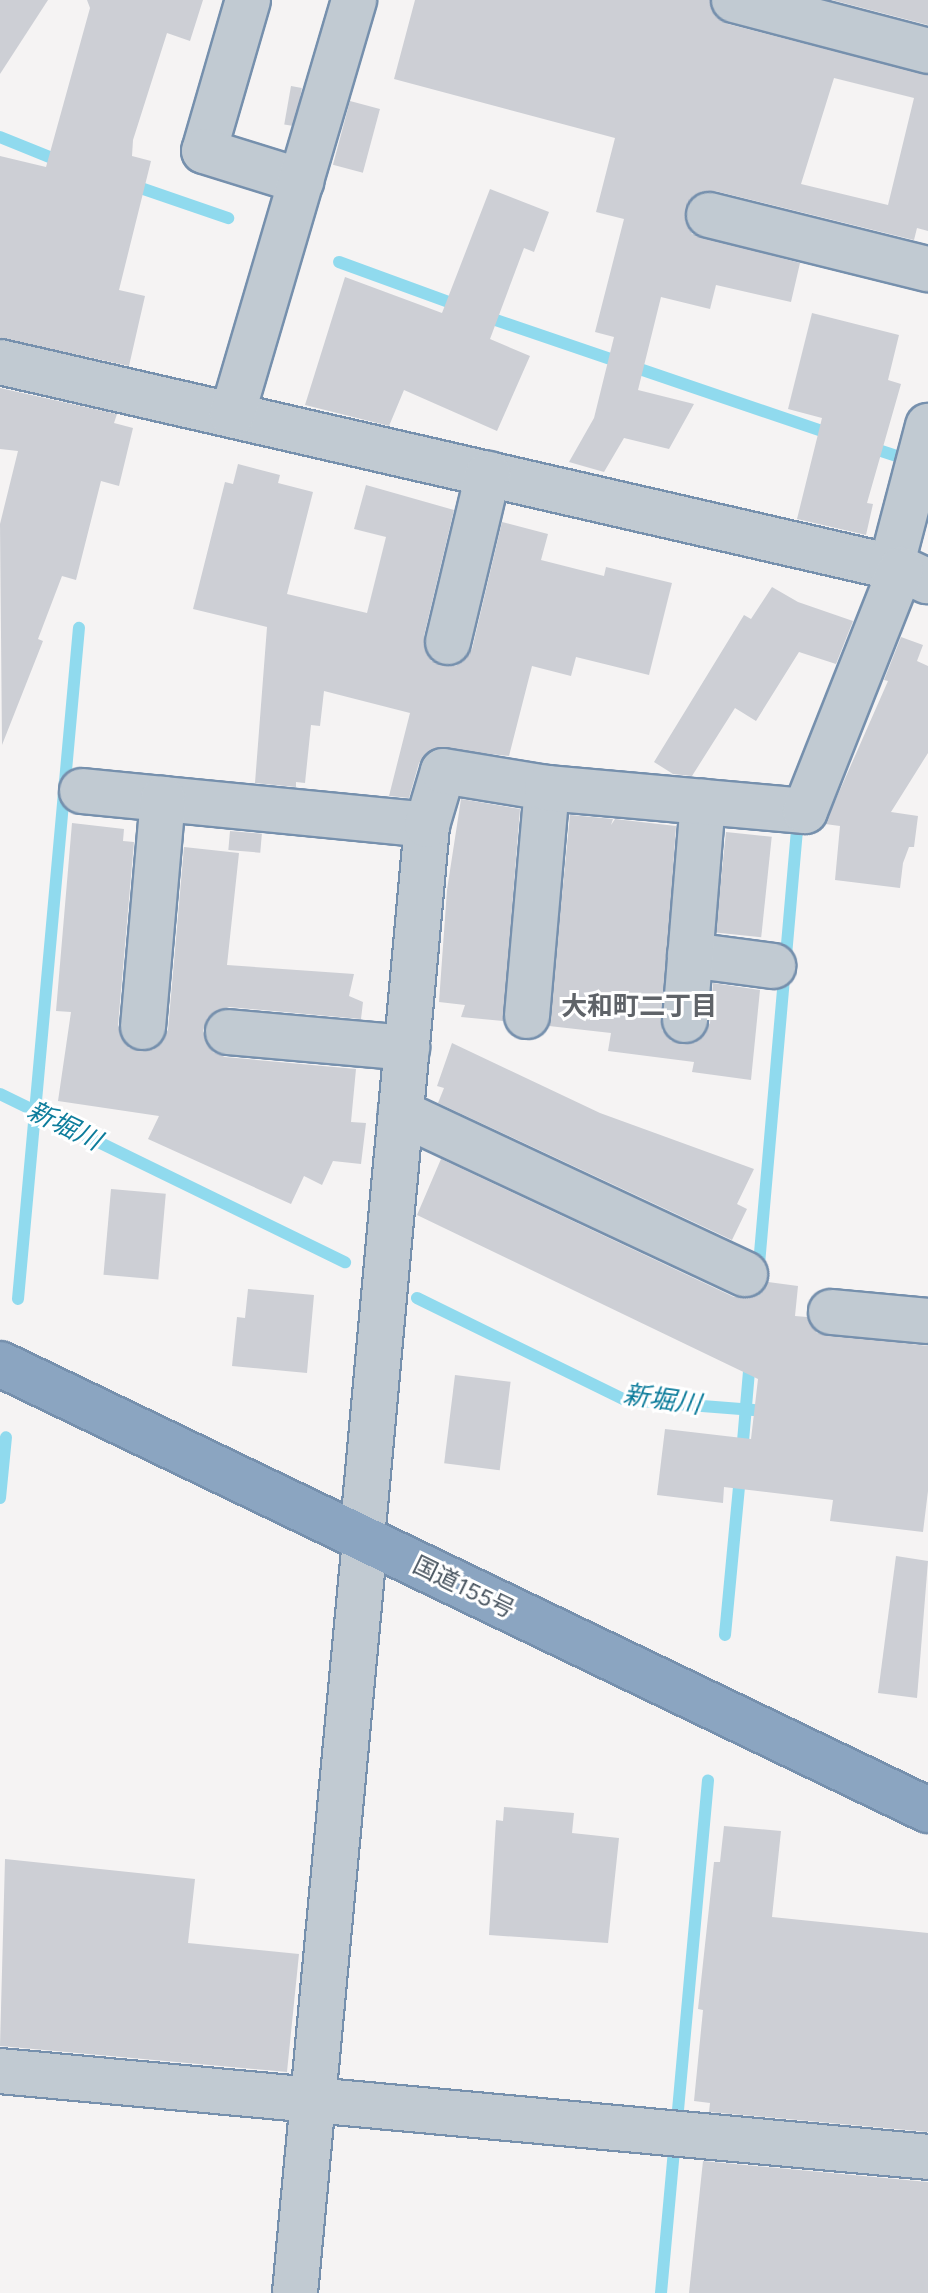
<!DOCTYPE html>
<html>
<head>
<meta charset="utf-8">
<style>
  body { margin:0 }
  #map { position:relative; width:928px; height:2293px; overflow:hidden; background:#f5f3f3; font-family:Figtree,"Noto Sans JP",sans-serif }
  div>[style] { position:absolute }
  .stream>* { height:12px; margin:-6px; padding:0 6px; transform-origin:6px; border-radius:6px; background:#90daee }
  .building>* { inset:0; background:#cdcfd5; transform-origin:0 0 }
  .roads { filter:drop-shadow(2px 0 #7690ad) drop-shadow(-2px 0 #7690ad) drop-shadow(0 2px #7690ad) drop-shadow(0 -2px #7690ad) }
  .minor>* { height:44px; margin:-22px; padding:0 22px; transform-origin:22px; border-radius:22px; background:#c1cad2 }
  .highway>* { height:44px; margin:-22px; padding:0 22px; transform-origin:22px; border-radius:22px; background:#8ba5c1 }
  span { translate:-50% -50%; white-space:nowrap; text-align:center; line-height:1.15; -webkit-text-stroke:6px #fff; paint-order:stroke }
  .street-label { font-size:24px; color:#4a5661 }
  .neighbourhood-label { font-size:26px; color:#5f6368; font-weight:700 }
  .water-label { font-size:26px; color:#0c7c9b; font-style:italic }
</style>
</head>
<body>
<div id="map">
  <div class="stream">
    <i style="left:0;top:137px;width:67px;rotate:22deg"></i>
    <i style="left:129px;top:184px;width:105px;rotate:19deg"></i>
    <i style="left:339px;top:262px;width:128px;rotate:20.1deg"></i>
    <i style="left:484px;top:316px;width:369px;rotate:18.8deg"></i>
    <i style="left:866px;top:446px;width:33px;rotate:18deg"></i>
    <i style="left:0;top:1094px;width:384px;rotate:26deg"></i>
    <i style="left:417px;top:1298px;width:232px;rotate:26.1deg"></i>
    <i style="left:625px;top:1400px;width:129px;rotate:4.4deg"></i>
    <i style="left:18px;top:1299px;width:674px;rotate:-84.81deg"></i>
    <i style="left:755px;top:1310px;width:485px;rotate:-85deg"></i>
    <i style="left:742px;top:1453px;width:93px;rotate:-85.1deg"></i>
    <i style="left:0;top:1498px;width:61px;rotate:-84.4deg"></i>
    <i style="left:725px;top:1635px;width:160px;rotate:-84.6deg"></i>
    <i style="left:677px;top:2121px;width:342px;rotate:-84.8deg"></i>
    <i style="left:661px;top:2293px;width:145px;rotate:-84.8deg"></i>
  </div>
  <div class="building">
    <i style="clip-path:polygon(0 0,48px 0,0 74px)"></i>
    <i style="clip-path:polygon(87px 0,203px 0,190px 41px,167px 33px,133px 140px,132px 156px,151px 161px,119px 290px,145px 296px,129px 366px,0 338px,0 156px,46px 167px,90px 8px)"></i>
    <i style="clip-path:polygon(evenodd,415px 0,710px 0,716px 17px,728px 24px,928px 75px,928px 231px,917px 228px,914px 240px,715px 191px,692px 197px,685px 221px,692px 234px,800px 263px,791px 302px,716px 285px,710px 309px,661px 297px,638px 390px,694px 404px,669px 449px,624px 438px,604px 472px,569px 462px,594px 418px,614px 337px,595px 332px,624px 219px,596px 212px,615px 138px,394px 79px,415px 0,834px 78px,914px 98px,888px 205px,801px 184px,834px 78px)"></i>
    <i style="clip-path:polygon(832px 0,928px 0,928px 25px)"></i>
    <i style="left:291px;top:86px;width:11px;height:39px;rotate:10deg"></i>
    <i style="left:350px;top:101px;width:31px;height:66px;rotate:15deg"></i>
    <i style="clip-path:polygon(490px 189px,549px 212px,534px 252px,524px 248px,490px 339px,530px 356px,497px 431px,404px 390px,389px 426px,305px 405px,345px 277px,442px 313px)"></i>
    <i style="clip-path:polygon(812px 313px,899px 335px,888px 380px,901px 384px,867px 503px,873px 504px,866px 535px,797px 519px,822px 418px,788px 409px)"></i>
    <i style="clip-path:polygon(0 388px,117px 414px,114px 423px,133px 428px,119px 486px,101px 481px,76px 580px,62px 576px,38px 639px,43px 641px,2px 745px,0 524px,18px 451px,0 449px)"></i>
    <i style="clip-path:polygon(238px 464px,280px 475px,278px 483px,313px 492px,287px 594px,367px 613px,386px 537px,354px 529px,366px 485px,454px 510px,424px 636px,431px 661px,456px 666px,472px 649px,502px 522px,548px 534px,541px 560px,604px 576px,606px 567px,672px 583px,649px 675px,576px 657px,571px 676px,532px 666px,509px 756px,434px 748px,419px 763px,409px 798px,389px 796px,410px 713px,324px 691px,320px 726px,311px 725px,305px 783px,296px 782px,296px 787px,255px 783px,267px 627px,193px 609px,225px 482px,233px 484px)"></i>
    <i style="clip-path:polygon(772px 587px,798px 602px,853px 621px,836px 664px,799px 652px,756px 721px,735px 708px,692px 776px,673px 774px,654px 762px,744px 615px,751px 619px)"></i>
    <i style="clip-path:polygon(901px 637px,923px 645px,917px 661px,928px 666px,928px 753px,891px 812px,918px 816px,914px 847px,909px 847px,903px 863px,900px 888px,835px 880px,840px 826px,825px 824px,888px 681px,884px 680px)"></i>
    <i style="clip-path:polygon(461px 799px,520px 809px,503px 1021px,461px 1017px,465px 1005px,439px 1002px,447px 890px)"></i>
    <i style="clip-path:polygon(570px 815px,613px 819px,611px 825px,615px 819px,676px 826px,662px 1030px,671px 1041px,695px 1043px,710px 1023px,713px 983px,760px 990px,751px 1080px,692px 1072px,694px 1062px,608px 1051px,611px 1033px,549px 1026px)"></i>
    <i style="clip-path:polygon(72px 823px,124px 829px,123px 841px,134px 842px,118px 1025px,129px 1048px,153px 1050px,168px 1030px,184px 847px,239px 853px,227px 965px,354px 974px,349px 996px,363px 1002px,361px 1019px,229px 1007px,208px 1017px,203px 1031px,213px 1052px,225px 1057px,356px 1069px,351px 1122px,366px 1123px,361px 1164px,333px 1161px,322px 1185px,304px 1176px,291px 1204px,148px 1139px,159px 1116px,58px 1101px,71px 1012px,56px 1011px)"></i>
    <i style="left:230px;top:831px;width:32px;height:19px;rotate:5deg"></i>
    <i style="left:726px;top:832px;width:46px;height:101px;rotate:6deg"></i>
    <i style="clip-path:polygon(452px 1043px,600px 1113px,754px 1169px,737px 1204px,747px 1209px,732px 1240px,438px 1103px,444px 1088px,437px 1086px)"></i>
    <i style="clip-path:polygon(441px 1159px,734px 1297px,759px 1295px,768px 1282px,798px 1286px,795px 1316px,807px 1317px,817px 1333px,928px 1346px,928px 1491px,923px 1532px,830px 1521px,833px 1500px,724px 1487px,723px 1503px,657px 1495px,665px 1429px,751px 1439px,758px 1379px,417px 1215px)"></i>
    <i style="left:111px;top:1189px;width:55px;height:86px;rotate:5deg"></i>
    <i style="clip-path:polygon(248px 1289px,314px 1295px,307px 1373px,232px 1366px,237px 1317px,245px 1318px)"></i>
    <i style="left:455px;top:1375px;width:56px;height:89px;rotate:7deg"></i>
    <i style="clip-path:polygon(896px 1556px,928px 1561px,917px 1698px,878px 1693px)"></i>
    <i style="clip-path:polygon(504px 1807px,574px 1813px,572px 1833px,619px 1838px,608px 1943px,489px 1935px,496px 1820px,503px 1821px)"></i>
    <i style="clip-path:polygon(724px 1826px,781px 1831px,772px 1917px,928px 1933px,928px 2132px,709px 2112px,710px 2103px,694px 2101px,703px 2010px,698px 2009px,714px 1862px,720px 1862px)"></i>
    <i style="clip-path:polygon(5px 1859px,195px 1879px,188px 1943px,299px 1954px,287px 2072px,0 2046px)"></i>
    <i style="clip-path:polygon(703px 2161px,928px 2182px,928px 2293px,689px 2293px)"></i>
  </div>
  <div class="roads">
    <div class="minor">
      <i style="left:248px;top:0;width:157px;rotate:106.2deg"></i>
      <i style="left:204px;top:151px;width:102px;rotate:17.2deg"></i>
      <i style="left:734px;top:0;width:201px;rotate:14.7deg"></i>
      <i style="left:709px;top:215px;width:226px;rotate:13.9deg"></i>
      <i style="left:0;top:362px;width:924px;rotate:12.94deg"></i>
      <i style="left:901px;top:569px;width:29px;rotate:25deg"></i>
      <i style="left:232px;top:415px;width:433px;rotate:-73.6deg"></i>
      <i style="left:891px;top:567px;width:146px;rotate:-75.3deg"></i>
      <i style="left:448px;top:642px;width:173px;rotate:-76.6deg"></i>
      <i style="left:82px;top:791px;width:347px;rotate:5.6deg"></i>
      <i style="left:690px;top:955px;width:84px;rotate:7.5deg"></i>
      <i style="left:527px;top:1016px;width:229px;rotate:-85deg"></i>
      <i style="left:685px;top:1020px;width:219px;rotate:-85.3deg"></i>
      <i style="left:143px;top:1027px;width:229px;rotate:-85deg"></i>
      <i style="left:228px;top:1032px;width:180px;rotate:5.1deg"></i>
      <i style="left:401px;top:1113px;width:380px;rotate:25.1deg"></i>
      <i style="left:831px;top:1312px;width:97px;rotate:5.3deg"></i>
      <i style="left:362px;top:1538px;width:716px;rotate:-84.79deg"></i>
      <i style="left:427px;top:825px;width:56px;rotate:-73.5deg"></i>
      <i style="left:443px;top:771px;width:105px;rotate:9.3deg"></i>
      <i style="left:547px;top:788px;width:259px;rotate:5.1deg"></i>
      <i style="left:805px;top:811px;width:260px;rotate:-68.4deg"></i>
      <i style="left:0;top:2071px;width:932px;rotate:5.29deg"></i>
      <i style="left:295px;top:2293px;width:756px;rotate:-84.69deg"></i>
    </div>
    <div class="highway">
      <i style="left:0;top:1364px;width:1030px;rotate:25.67deg"></i>
    </div>
  </div>
  <div class="street-label">
    <span style="left:464px;top:1587px;rotate:26deg">国道155号</span>
  </div>
  <div class="neighbourhood-label">
    <span style="left:639px;top:1007px">大和町二丁目</span>
  </div>
  <div class="water-label">
    <span style="left:64px;top:1126px;rotate:26deg">新堀川</span>
    <span style="left:662px;top:1400px;rotate:8deg">新堀川</span>
  </div>
</div>
</body>
</html>
